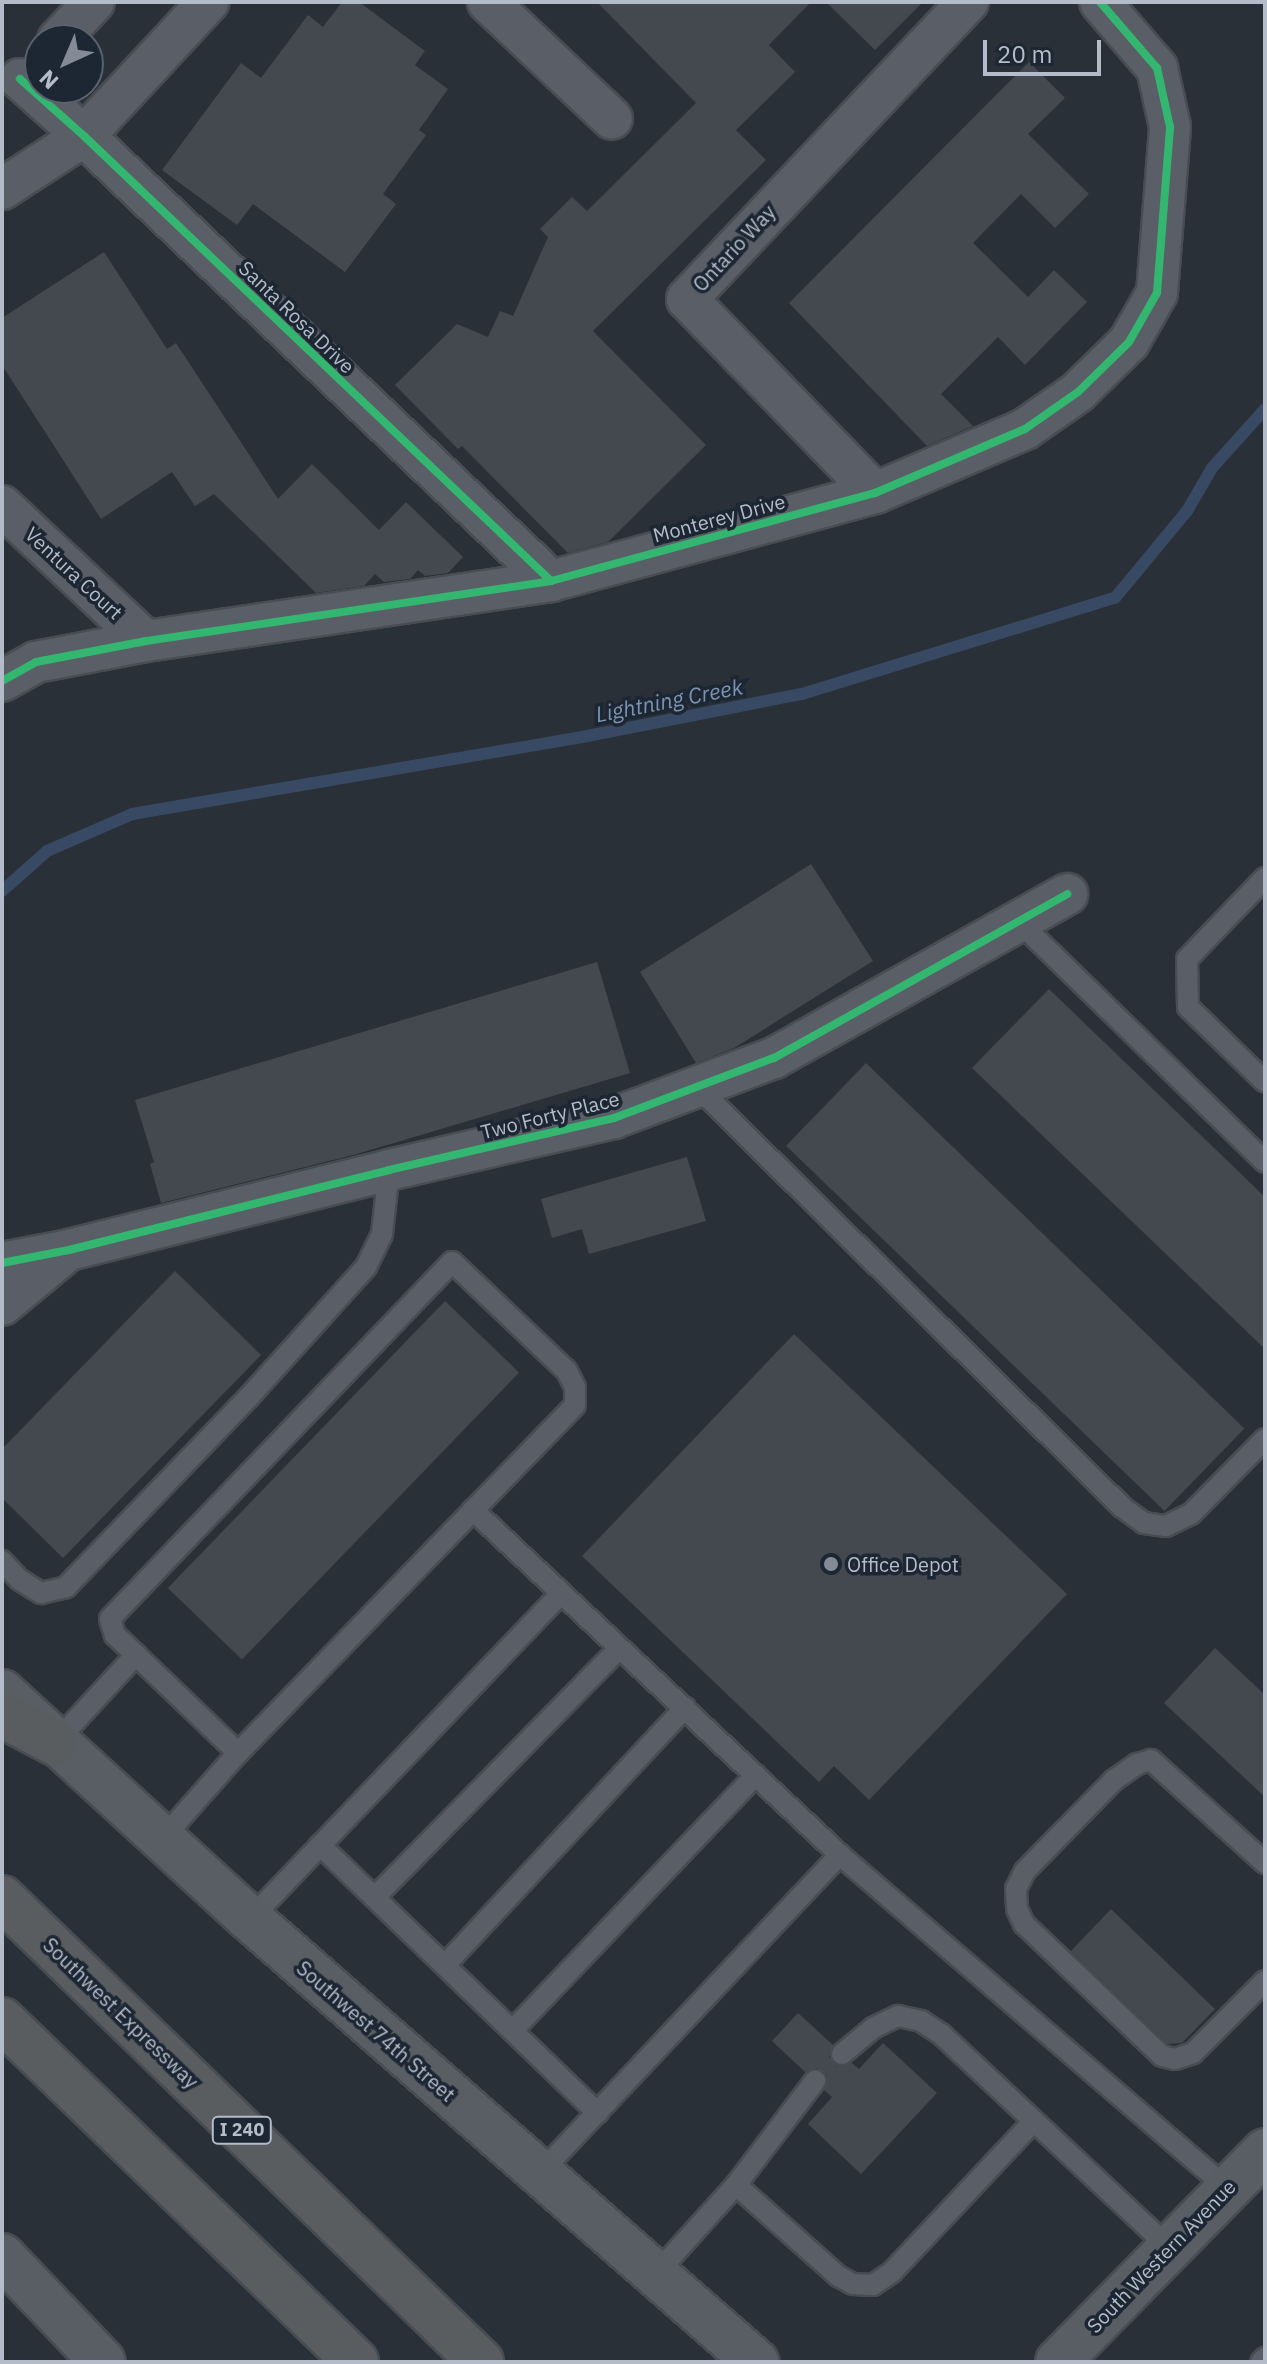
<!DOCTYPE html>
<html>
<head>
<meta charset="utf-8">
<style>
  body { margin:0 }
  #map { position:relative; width:1267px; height:2364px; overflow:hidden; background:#2a3038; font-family:"IBM Plex Sans",sans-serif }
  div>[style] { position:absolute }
  .stream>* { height:12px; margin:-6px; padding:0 6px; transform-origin:6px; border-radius:6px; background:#384963 }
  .building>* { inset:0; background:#444950; transform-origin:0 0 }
  .roads { filter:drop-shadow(2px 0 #484c53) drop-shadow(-2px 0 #484c53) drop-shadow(0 2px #484c53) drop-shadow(0 -2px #484c53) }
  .service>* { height:20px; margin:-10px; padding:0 10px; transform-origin:10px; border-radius:10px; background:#5a5e66 }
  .minor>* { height:40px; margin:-20px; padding:0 20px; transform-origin:20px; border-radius:20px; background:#5a5e66 }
  .secondary>* { height:44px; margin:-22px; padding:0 22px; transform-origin:22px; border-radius:22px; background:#595d64 }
  .motorway>* { height:44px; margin:-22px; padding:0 22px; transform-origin:22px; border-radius:22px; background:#5a5d60 }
  .cycleway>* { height:8px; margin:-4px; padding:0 4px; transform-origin:4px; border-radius:4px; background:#33b770 }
  .dots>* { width:22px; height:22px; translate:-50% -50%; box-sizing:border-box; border:4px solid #1d2633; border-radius:50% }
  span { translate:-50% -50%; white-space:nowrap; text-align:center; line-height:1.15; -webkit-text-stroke:7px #1d2633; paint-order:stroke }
  .shield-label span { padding:2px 6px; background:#1d2633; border:2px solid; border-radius:6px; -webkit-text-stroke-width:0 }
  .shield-label { font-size:18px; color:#b4bcc9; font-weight:700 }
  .street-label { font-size:20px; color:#b4bcc9 }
  .poi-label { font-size:20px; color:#b4bcc9 }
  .left { translate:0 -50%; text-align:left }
  .water-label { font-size:22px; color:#7c92b1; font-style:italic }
  .frame { position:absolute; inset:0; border:4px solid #b4bcc9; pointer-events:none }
  .north { position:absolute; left:24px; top:24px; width:80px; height:80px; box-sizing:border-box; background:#1d2633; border:2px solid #59626f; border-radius:50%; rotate:224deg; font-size:22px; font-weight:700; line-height:32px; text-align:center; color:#b4bcc9 }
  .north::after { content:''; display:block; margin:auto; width:28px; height:36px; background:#848b96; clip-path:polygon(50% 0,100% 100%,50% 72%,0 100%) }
  .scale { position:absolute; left:983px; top:40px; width:118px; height:36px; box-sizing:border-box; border:4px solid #b4bcc9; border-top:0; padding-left:10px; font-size:24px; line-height:28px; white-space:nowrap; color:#b4bcc9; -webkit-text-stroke:6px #1d2633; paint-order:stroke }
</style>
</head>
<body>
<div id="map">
  <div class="stream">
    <i style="left:2px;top:891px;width:60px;rotate:-41.6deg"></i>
    <i style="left:47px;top:851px;width:93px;rotate:-23.5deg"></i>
    <i style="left:132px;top:814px;width:457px;rotate:-9.7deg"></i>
    <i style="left:582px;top:737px;width:224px;rotate:-11.1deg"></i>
    <i style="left:802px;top:694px;width:327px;rotate:-17.1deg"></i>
    <i style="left:1115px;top:598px;width:113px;rotate:-50.4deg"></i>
    <i style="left:1187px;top:511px;width:50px;rotate:-59.8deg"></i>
    <i style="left:1212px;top:468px;width:79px;rotate:-48.1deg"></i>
  </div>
  <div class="building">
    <i style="clip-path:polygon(342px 2px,359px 2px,425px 51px,415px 65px,448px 89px,419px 130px,426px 135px,383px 194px,396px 204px,345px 272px,253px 204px,237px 225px,162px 170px,241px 63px,261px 78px,308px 15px,323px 27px)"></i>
    <i style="clip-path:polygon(597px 2px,811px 2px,769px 45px,795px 72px,736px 130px,766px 160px,593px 331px,706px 445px,608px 542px,568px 553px,462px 446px,458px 449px,395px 385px,457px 324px,488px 337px,500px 311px,513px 316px,548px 237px,540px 229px,572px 197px,587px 211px,696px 103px)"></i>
    <i style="clip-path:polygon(826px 2px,923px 2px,875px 50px)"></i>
    <i style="clip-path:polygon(1029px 62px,1065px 98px,1028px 134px,1089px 194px,1055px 228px,1021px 194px,973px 243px,1028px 297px,1054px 270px,1087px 302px,1025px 365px,998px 337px,941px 394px,973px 426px,927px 446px,789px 303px)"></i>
    <i style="clip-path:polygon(104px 252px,167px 349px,176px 343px,278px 499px,312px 464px,379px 530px,406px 502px,463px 557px,448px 573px,425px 576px,418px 570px,410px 579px,384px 582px,375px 574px,364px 586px,316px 593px,214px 494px,195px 506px,172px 472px,101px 519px,2px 365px,2px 318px)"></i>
    <i style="clip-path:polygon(811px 864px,873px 961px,734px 1048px,696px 1063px,640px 972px)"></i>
    <i style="clip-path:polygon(597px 962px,630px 1073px,357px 1154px,161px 1203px,150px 1164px,154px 1162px,135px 1100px)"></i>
    <i style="clip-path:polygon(1049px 989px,1265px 1197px,1265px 1349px,972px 1068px)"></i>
    <i style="left:866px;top:1063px;width:526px;height:115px;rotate:44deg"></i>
    <i style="clip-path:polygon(687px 1157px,706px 1221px,589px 1254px,582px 1229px,552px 1238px,541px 1199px)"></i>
    <i style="clip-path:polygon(175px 1271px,261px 1355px,63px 1558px,2px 1498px,2px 1449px)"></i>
    <i style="left:445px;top:1301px;width:103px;height:399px;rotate:44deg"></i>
    <i style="clip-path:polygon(794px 1334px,1067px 1594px,869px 1800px,834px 1766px,819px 1782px,582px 1556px)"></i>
    <i style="clip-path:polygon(1215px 1648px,1265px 1695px,1265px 1797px,1164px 1703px)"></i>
    <i style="clip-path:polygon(1111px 1909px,1215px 2009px,1182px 2043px,1168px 2044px,1071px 1951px)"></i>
    <i style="clip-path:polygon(798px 2013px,833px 2045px,829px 2057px,837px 2066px,852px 2063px,859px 2069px,883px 2043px,937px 2093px,861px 2174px,808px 2124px,832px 2097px,824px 2090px,827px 2075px,817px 2068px,805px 2072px,772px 2041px)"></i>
  </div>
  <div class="roads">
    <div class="service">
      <i style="left:1265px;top:878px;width:112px;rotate:133.9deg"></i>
      <i style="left:1187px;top:959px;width:48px;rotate:88.8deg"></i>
      <i style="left:1188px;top:1007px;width:107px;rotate:44.2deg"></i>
      <i style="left:1018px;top:921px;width:345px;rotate:44.3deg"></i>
      <i style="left:697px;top:1087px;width:598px;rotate:44.66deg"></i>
      <i style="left:1122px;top:1507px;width:27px;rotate:36deg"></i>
      <i style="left:1144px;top:1523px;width:22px;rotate:8deg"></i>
      <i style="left:1166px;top:1526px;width:28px;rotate:-26deg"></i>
      <i style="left:1191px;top:1514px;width:105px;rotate:-45.4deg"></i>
      <i style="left:473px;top:1510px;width:504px;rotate:43.23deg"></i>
      <i style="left:840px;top:1855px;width:511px;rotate:40.71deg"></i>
      <i style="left:2px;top:1561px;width:26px;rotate:47deg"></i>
      <i style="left:20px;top:1580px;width:25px;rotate:32deg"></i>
      <i style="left:41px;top:1593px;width:26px;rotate:-13deg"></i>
      <i style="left:66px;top:1587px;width:262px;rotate:-46.1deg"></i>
      <i style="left:248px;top:1398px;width:176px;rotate:-48deg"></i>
      <i style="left:366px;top:1267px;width:37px;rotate:-64deg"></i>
      <i style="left:382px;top:1234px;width:64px;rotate:-83.8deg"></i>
      <i style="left:55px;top:1743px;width:120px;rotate:-47.4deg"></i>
      <i style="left:163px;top:1838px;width:113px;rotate:-48.6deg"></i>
      <i style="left:238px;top:1753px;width:484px;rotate:-45.9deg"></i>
      <i style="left:575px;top:1405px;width:18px;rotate:-90deg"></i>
      <i style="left:575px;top:1387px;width:18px;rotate:-117deg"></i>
      <i style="left:567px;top:1371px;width:158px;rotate:-136.5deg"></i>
      <i style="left:452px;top:1262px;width:494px;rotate:133.8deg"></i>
      <i style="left:110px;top:1619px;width:17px;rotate:73deg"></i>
      <i style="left:115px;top:1635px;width:170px;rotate:43.8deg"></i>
      <i style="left:320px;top:1845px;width:386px;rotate:44deg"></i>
      <i style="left:1265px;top:1863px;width:154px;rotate:-137.9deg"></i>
      <i style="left:1151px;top:1760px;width:15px;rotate:164deg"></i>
      <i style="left:1137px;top:1764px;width:28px;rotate:145deg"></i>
      <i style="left:1114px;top:1780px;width:127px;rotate:134.4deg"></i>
      <i style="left:1025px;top:1871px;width:20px;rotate:117deg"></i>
      <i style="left:1016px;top:1889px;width:20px;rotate:87deg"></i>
      <i style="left:1017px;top:1909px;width:17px;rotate:65deg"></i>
      <i style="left:1024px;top:1924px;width:191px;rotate:43.7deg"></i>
      <i style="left:1162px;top:2056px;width:13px;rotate:13deg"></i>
      <i style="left:1175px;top:2059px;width:19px;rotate:-18deg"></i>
      <i style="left:1193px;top:2053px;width:102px;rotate:-45deg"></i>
      <i style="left:375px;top:1897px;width:349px;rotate:-45.5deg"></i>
      <i style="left:250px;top:1919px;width:451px;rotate:-46.3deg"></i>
      <i style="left:445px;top:1965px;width:352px;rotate:-47deg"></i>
      <i style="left:513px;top:2030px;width:352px;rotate:-46.4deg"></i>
      <i style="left:842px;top:2054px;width:40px;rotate:-40deg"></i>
      <i style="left:873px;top:2028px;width:28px;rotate:-26deg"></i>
      <i style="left:898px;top:2016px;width:24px;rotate:12deg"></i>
      <i style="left:921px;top:2021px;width:24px;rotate:33deg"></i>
      <i style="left:941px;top:2034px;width:312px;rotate:43.1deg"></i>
      <i style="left:539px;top:2174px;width:439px;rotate:-46.7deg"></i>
      <i style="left:736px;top:2185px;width:137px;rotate:41.7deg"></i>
      <i style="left:838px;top:2276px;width:17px;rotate:28deg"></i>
      <i style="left:853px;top:2284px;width:20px;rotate:3deg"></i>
      <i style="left:873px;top:2285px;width:23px;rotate:-34deg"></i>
      <i style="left:892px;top:2272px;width:206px;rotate:-46.8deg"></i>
      <i style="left:654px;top:2276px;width:122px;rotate:-48deg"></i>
      <i style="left:736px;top:2185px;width:131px;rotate:-52.8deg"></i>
      <i style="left:1261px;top:2362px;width:6px;rotate:-45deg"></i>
    </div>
    <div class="minor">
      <i style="left:488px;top:2px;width:170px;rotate:43.3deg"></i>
      <i style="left:58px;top:40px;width:52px;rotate:-46.5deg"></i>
      <i style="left:20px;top:79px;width:86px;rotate:41.7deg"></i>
      <i style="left:84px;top:136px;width:645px;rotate:43.62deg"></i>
      <i style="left:2px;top:189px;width:98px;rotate:-32.9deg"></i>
      <i style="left:84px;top:136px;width:183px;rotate:-47.2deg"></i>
      <i style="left:875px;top:493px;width:270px;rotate:-134.1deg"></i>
      <i style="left:687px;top:299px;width:409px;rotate:-46.6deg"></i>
      <i style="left:2px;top:506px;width:197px;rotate:43.2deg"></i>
      <i style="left:2px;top:681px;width:39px;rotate:-29deg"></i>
      <i style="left:36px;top:662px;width:112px;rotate:-10.8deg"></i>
      <i style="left:146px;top:641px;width:409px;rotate:-8.4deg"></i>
      <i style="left:551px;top:581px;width:336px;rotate:-15.2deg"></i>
      <i style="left:875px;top:493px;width:163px;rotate:-23.1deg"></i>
      <i style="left:1025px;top:429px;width:65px;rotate:-34.9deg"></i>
      <i style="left:1078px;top:392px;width:71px;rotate:-44.4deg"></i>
      <i style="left:1129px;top:342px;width:56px;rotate:-60.3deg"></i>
      <i style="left:1157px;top:293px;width:167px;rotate:-85.5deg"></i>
      <i style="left:1170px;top:127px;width:60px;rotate:-102.4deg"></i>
      <i style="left:1157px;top:68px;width:87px;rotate:-130.8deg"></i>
      <i style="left:2px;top:1263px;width:68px;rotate:-11deg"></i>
      <i style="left:69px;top:1250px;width:330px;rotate:-14deg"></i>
      <i style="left:389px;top:1170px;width:231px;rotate:-13deg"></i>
      <i style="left:614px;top:1118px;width:171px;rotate:-20.6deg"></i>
      <i style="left:774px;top:1058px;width:336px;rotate:-29.2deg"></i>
      <i style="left:2px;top:1305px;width:83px;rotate:-39.6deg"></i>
    </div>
    <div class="secondary">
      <i style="left:2px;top:1692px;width:336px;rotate:42.5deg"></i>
      <i style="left:250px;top:1919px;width:673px;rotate:41.2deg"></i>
      <i style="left:2px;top:2256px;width:146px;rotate:46.4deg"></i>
      <i style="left:1058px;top:2362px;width:296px;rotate:-45.5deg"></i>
    </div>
    <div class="motorway">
      <i style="left:2px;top:1715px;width:60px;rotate:27.8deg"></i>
      <i style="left:2px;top:1898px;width:667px;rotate:44.09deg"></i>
      <i style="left:2px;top:2020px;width:492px;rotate:44deg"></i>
    </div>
  </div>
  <div class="cycleway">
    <i style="left:20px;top:79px;width:86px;rotate:41.7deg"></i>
    <i style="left:84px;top:136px;width:645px;rotate:43.62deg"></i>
    <i style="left:2px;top:681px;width:39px;rotate:-29deg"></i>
    <i style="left:36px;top:662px;width:112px;rotate:-10.8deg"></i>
    <i style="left:146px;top:641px;width:409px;rotate:-8.4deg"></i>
    <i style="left:551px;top:581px;width:336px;rotate:-15.2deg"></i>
    <i style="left:875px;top:493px;width:163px;rotate:-23.1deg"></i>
    <i style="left:1025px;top:429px;width:65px;rotate:-34.9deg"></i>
    <i style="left:1078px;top:392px;width:71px;rotate:-44.4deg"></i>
    <i style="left:1129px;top:342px;width:56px;rotate:-60.3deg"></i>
    <i style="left:1157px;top:293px;width:167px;rotate:-85.5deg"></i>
    <i style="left:1170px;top:127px;width:60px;rotate:-102.4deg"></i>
    <i style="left:1157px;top:68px;width:87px;rotate:-130.8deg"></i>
    <i style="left:2px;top:1263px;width:68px;rotate:-11deg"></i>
    <i style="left:69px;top:1250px;width:330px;rotate:-14deg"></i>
    <i style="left:389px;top:1170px;width:231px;rotate:-13deg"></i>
    <i style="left:614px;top:1118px;width:171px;rotate:-20.6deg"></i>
    <i style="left:774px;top:1058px;width:336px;rotate:-29.2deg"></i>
  </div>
  <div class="dots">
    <i style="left:831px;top:1564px;background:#848b96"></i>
  </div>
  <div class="shield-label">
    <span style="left:242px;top:2130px">I 240</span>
  </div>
  <div class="street-label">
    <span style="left:734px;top:248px;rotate:-47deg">Ontario Way</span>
    <span style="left:297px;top:317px;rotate:44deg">Santa Rosa Drive</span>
    <span style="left:719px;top:518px;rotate:-15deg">Monterey Drive</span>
    <span style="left:74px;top:573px;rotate:43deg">Ventura Court</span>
    <span style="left:550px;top:1115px;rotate:-14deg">Two Forty Place</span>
    <span style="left:121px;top:2013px;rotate:44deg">Southwest Expressway</span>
    <span style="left:376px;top:2031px;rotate:41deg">Southwest 74th Street</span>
    <span style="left:1161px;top:2256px;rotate:-46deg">South Western Avenue</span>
  </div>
  <div class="poi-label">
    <span class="left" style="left:847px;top:1564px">Office Depot</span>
  </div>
  <div class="water-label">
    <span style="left:669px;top:700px;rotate:-11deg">Lightning Creek</span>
  </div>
  <div class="frame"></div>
  <div class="north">N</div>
  <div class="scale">20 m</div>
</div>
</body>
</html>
